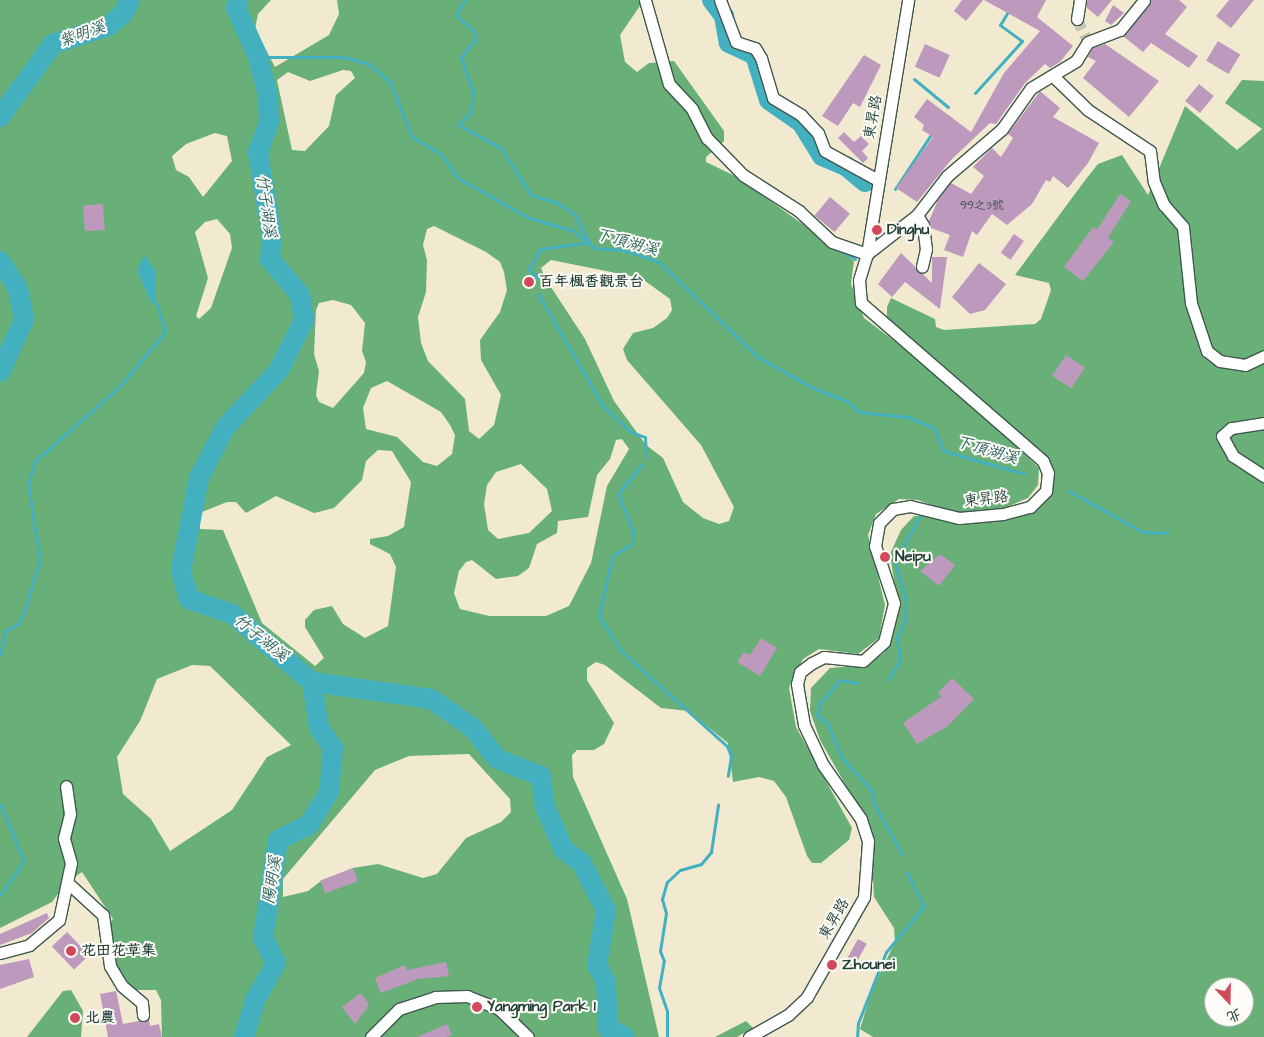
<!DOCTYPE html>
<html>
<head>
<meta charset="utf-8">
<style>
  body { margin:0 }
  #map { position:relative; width:1264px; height:1037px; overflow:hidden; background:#f1ead1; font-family:"Architects Daughter","LXGW WenKai TC",sans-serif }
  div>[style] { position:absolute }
  .forest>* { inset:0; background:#68b077 }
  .water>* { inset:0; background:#43b0c0 }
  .stream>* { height:3px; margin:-1.5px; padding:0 1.5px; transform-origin:1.5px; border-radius:1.5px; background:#43b0c0 }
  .river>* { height:20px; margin:-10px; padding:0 10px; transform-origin:10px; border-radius:10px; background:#43b0c0 }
  .building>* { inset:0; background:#bd99be; transform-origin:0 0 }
  .minor-tunnel>* { height:11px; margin-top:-5.5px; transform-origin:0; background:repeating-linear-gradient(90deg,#c7c7b2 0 11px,transparent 0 16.5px) }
  .roads { filter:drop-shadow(1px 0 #3e574c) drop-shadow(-1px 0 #3e574c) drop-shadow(0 1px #3e574c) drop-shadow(0 -1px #3e574c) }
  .minor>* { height:11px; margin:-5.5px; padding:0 5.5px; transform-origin:5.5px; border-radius:5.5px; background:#fff }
  .dots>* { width:14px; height:14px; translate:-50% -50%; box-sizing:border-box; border:2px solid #fdfcf7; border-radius:50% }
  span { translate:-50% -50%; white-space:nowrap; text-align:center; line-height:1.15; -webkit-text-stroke:4px #fdfcf7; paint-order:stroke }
  .number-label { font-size:12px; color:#465456 }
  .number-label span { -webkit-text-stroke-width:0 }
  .street-label { font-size:15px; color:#1f3d34 }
  .poi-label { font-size:15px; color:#1f3d34; font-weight:700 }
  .left { translate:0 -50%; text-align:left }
  .water-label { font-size:16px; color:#2a605e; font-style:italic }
  .north { position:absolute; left:1204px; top:977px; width:50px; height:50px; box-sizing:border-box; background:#fdfcf7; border:1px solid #a4b0a9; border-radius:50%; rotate:159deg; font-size:14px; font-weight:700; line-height:20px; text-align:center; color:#1f3d34 }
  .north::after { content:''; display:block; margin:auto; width:18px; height:22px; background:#d1495b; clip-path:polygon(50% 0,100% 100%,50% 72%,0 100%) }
</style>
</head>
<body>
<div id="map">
  <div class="forest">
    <i style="clip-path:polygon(evenodd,0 0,271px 0,258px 14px,255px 29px,275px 67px,329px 35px,339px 14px,337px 0,644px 0,620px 35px,625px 62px,637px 72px,649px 63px,674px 61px,724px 131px,724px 141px,706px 157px,706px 162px,737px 177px,854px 261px,851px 284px,864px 318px,949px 382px,1039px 468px,1038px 485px,1028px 498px,995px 512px,950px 512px,918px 500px,899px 499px,876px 514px,868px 535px,885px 605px,879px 638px,858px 654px,819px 649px,803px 659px,789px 688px,796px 727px,852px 828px,849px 840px,821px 863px,812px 863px,807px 856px,786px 797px,774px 781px,759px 777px,733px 782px,728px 743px,688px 711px,661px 708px,605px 665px,596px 662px,587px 668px,587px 680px,614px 723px,604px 744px,594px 750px,577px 750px,572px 755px,573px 777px,627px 899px,659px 1037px,162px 1037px,161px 1000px,156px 990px,135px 990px,114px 966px,109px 924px,113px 919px,82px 872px,66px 883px,52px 902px,0 928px,0 0,343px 70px,351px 71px,355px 78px,336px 95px,329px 126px,305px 151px,292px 150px,277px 80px,288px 72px,310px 81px,343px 70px,0 0,215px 133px,227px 136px,232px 161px,203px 197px,189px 177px,176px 170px,172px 156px,186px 144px,215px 133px,0 0,217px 219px,230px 234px,232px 248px,211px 308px,199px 319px,196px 316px,208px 278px,195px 232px,205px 222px,217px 219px,0 0,434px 226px,486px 252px,500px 262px,504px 272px,507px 290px,500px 312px,480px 340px,481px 360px,501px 395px,494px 425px,479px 439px,469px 431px,465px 399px,428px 361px,421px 343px,418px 317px,426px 292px,427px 260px,423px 245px,427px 229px,434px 226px,0 0,551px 260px,641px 278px,670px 299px,672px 310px,667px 318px,653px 328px,633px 333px,623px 349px,627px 360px,701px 445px,734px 507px,729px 521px,719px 524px,703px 518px,683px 502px,663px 458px,646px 445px,614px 401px,585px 339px,545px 278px,541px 268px,551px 260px,0 0,333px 300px,351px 305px,365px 323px,362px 351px,366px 362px,364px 373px,333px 408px,319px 402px,316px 395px,319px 371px,314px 354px,316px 310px,319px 303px,333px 300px,0 0,387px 381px,441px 412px,450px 425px,455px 435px,452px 454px,437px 466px,423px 462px,397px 437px,366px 429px,363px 408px,371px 388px,387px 381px,0 0,622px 439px,629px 449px,607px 486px,591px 563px,569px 606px,546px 616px,489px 616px,460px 609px,454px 593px,459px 571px,466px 562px,472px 560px,496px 579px,518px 576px,529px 568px,537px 544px,557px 533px,558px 521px,588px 517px,597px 475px,610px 459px,616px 440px,622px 439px,0 0,378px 450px,392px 451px,411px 482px,404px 527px,388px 536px,370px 539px,370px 544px,390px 554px,396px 567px,388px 626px,365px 638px,343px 624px,332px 606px,314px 610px,305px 620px,305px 627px,324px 658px,315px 666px,262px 623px,223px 530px,200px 529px,197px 514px,227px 502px,236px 502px,246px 513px,276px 496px,314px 513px,334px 508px,362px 480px,366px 461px,378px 450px,0 0,521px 464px,547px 489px,552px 511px,529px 533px,498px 539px,488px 530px,484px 504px,487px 485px,496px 472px,521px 464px,0 0,192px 665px,210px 666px,291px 745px,267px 757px,232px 810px,170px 851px,151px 819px,123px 794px,117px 757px,140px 721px,157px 679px,192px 665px,0 0,469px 754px,510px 799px,511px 812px,501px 822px,466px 838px,437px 874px,423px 878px,378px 864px,353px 868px,321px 881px,308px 891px,283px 897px,283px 879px,375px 770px,409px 756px,469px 754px)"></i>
    <i style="clip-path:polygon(evenodd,1242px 80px,1264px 81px,1264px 1037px,873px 1037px,860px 1029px,872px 990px,895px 942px,894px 928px,874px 897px,870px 828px,820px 740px,810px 711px,811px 688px,830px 668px,866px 665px,884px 653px,898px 607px,890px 554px,901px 530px,914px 516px,1020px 513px,1052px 478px,952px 374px,887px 323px,887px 307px,891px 298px,935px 319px,936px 327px,944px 330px,1035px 324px,1041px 319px,1051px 290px,1049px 283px,1015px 275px,1086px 179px,1098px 164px,1122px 155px,1148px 195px,1185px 106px,1237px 150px,1262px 129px,1225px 103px,1242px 80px,1214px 987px,1244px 987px,1244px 1017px,1214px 1017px,1214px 987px)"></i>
    <i style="clip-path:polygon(71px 990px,83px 1011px,81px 1037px,27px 1037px,63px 991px)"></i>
    <i style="clip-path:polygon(746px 1021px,753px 1028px,737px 1037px,715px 1037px)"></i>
  </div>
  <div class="water">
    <i style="clip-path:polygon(144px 255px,156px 271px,156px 303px,152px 304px,137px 271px)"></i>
  </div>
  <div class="stream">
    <i style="left:465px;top:0;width:17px;rotate:121deg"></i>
    <i style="left:456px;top:15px;width:24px;rotate:42deg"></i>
    <i style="left:474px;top:31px;width:9px;rotate:84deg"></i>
    <i style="left:475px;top:40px;width:22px;rotate:129deg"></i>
    <i style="left:461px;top:57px;width:36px;rotate:71deg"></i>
    <i style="left:473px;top:91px;width:21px;rotate:95deg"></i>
    <i style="left:471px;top:112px;width:18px;rotate:135deg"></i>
    <i style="left:458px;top:125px;width:49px;rotate:28.1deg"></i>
    <i style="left:501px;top:148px;width:56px;rotate:57.4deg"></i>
    <i style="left:531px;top:195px;width:28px;rotate:17deg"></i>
    <i style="left:558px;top:203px;width:21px;rotate:35deg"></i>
    <i style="left:575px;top:215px;width:30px;rotate:63deg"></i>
    <i style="left:589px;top:242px;width:49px;rotate:171.9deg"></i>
    <i style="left:540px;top:249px;width:23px;rotate:119deg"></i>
    <i style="left:529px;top:269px;width:11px;rotate:49deg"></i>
    <i style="left:536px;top:277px;width:7px;rotate:124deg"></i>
    <i style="left:654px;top:52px;width:26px;rotate:72deg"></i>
    <i style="left:258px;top:57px;width:86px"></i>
    <i style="left:344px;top:57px;width:26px;rotate:16deg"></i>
    <i style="left:369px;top:64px;width:28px;rotate:41deg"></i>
    <i style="left:390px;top:82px;width:59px;rotate:68.2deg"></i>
    <i style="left:412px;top:137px;width:32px;rotate:30deg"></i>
    <i style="left:440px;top:153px;width:31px;rotate:54deg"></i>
    <i style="left:458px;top:178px;width:81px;rotate:29.4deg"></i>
    <i style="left:529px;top:218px;width:47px;rotate:16.1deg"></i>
    <i style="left:574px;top:231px;width:26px;rotate:40deg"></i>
    <i style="left:594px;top:248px;width:29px;rotate:4deg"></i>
    <i style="left:623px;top:250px;width:38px;rotate:18deg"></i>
    <i style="left:659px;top:262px;width:137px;rotate:43.8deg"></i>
    <i style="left:758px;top:357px;width:63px;rotate:29.4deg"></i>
    <i style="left:813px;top:388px;width:36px;rotate:21deg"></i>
    <i style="left:847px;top:401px;width:16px;rotate:43deg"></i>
    <i style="left:859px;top:412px;width:49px;rotate:5.8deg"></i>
    <i style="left:908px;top:417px;width:28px;rotate:23deg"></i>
    <i style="left:934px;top:428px;width:25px;rotate:67deg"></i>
    <i style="left:944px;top:451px;width:84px;rotate:15.9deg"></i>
    <i style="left:914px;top:79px;width:44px;rotate:39.5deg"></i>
    <i style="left:975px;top:93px;width:70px;rotate:-47.9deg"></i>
    <i style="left:1022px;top:41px;width:27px;rotate:-144deg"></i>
    <i style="left:1000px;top:25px;width:17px;rotate:-59deg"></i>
    <i style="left:895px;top:189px;width:67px;rotate:-56.5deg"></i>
    <i style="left:836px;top:248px;width:22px;rotate:30deg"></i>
    <i style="left:538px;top:294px;width:129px;rotate:59.9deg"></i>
    <i style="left:603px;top:406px;width:38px;rotate:43deg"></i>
    <i style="left:631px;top:432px;width:15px;rotate:20deg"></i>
    <i style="left:645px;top:437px;width:21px;rotate:87deg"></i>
    <i style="left:642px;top:464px;width:38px;rotate:129deg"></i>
    <i style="left:618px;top:494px;width:40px;rotate:68deg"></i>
    <i style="left:633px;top:531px;width:13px;rotate:94deg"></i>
    <i style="left:632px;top:544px;width:23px;rotate:149deg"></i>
    <i style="left:612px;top:556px;width:61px;rotate:102.2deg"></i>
    <i style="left:599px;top:616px;width:41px;rotate:57.8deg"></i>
    <i style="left:621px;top:651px;width:142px;rotate:41.9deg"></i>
    <i style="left:727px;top:746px;width:11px;rotate:68deg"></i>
    <i style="left:731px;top:756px;width:20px;rotate:99deg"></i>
    <i style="left:1069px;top:491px;width:85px;rotate:29deg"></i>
    <i style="left:1143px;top:532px;width:25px;rotate:2deg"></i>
    <i style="left:0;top:655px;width:25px;rotate:-78deg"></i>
    <i style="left:5px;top:631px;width:16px;rotate:-30deg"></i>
    <i style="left:19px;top:623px;width:15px;rotate:-67deg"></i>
    <i style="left:25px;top:609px;width:52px;rotate:-73.3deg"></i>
    <i style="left:40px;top:559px;width:75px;rotate:-99.2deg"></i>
    <i style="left:28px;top:485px;width:25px;rotate:-74deg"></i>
    <i style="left:35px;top:461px;width:111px;rotate:-41.3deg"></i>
    <i style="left:118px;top:388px;width:68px;rotate:-49.8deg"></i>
    <i style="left:162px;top:336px;width:7px;rotate:-63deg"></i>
    <i style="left:165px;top:330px;width:28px;rotate:-108deg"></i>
    <i style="left:888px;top:680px;width:23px;rotate:-59deg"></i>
    <i style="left:900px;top:660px;width:22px;rotate:-98deg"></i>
    <i style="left:897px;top:638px;width:19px;rotate:-65deg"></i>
    <i style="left:905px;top:621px;width:20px;rotate:-87deg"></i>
    <i style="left:906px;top:601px;width:40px;rotate:-106deg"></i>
    <i style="left:895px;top:563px;width:52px;rotate:-62.4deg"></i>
    <i style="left:858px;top:683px;width:18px;rotate:-171deg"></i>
    <i style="left:840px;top:680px;width:30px;rotate:132deg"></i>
    <i style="left:820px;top:702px;width:13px;rotate:103deg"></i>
    <i style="left:817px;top:715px;width:14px;rotate:39deg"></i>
    <i style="left:828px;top:724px;width:35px;rotate:68deg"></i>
    <i style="left:841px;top:757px;width:45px;rotate:47.7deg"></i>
    <i style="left:871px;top:790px;width:16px;rotate:76deg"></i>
    <i style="left:875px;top:806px;width:55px;rotate:60.6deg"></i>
    <i style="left:0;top:804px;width:62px;rotate:67.2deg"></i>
    <i style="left:24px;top:861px;width:42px;rotate:125.2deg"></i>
    <i style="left:667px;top:1037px;width:26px;rotate:-90deg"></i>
    <i style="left:667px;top:1011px;width:24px;rotate:-109deg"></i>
    <i style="left:659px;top:988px;width:27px;rotate:-80deg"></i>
    <i style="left:664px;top:961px;width:11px;rotate:-112deg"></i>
    <i style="left:660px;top:951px;width:38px;rotate:-81deg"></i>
    <i style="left:666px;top:913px;width:15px;rotate:-106deg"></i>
    <i style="left:662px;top:899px;width:18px;rotate:-74deg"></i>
    <i style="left:667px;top:882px;width:18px;rotate:-43deg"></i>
    <i style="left:680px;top:870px;width:22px;rotate:-16deg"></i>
    <i style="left:701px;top:864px;width:16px;rotate:-50deg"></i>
    <i style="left:711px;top:852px;width:48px;rotate:-81.5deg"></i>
    <i style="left:857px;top:1037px;width:14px;rotate:-86deg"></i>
    <i style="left:858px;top:1023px;width:76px;rotate:-68.5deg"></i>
    <i style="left:886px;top:952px;width:60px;rotate:-50.4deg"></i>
    <i style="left:924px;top:906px;width:38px;rotate:-117deg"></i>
  </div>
  <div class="river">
    <i style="left:238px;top:0;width:8px;rotate:104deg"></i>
    <i style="left:236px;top:8px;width:54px;rotate:65.8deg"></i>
    <i style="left:258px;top:57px;width:40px;rotate:75.6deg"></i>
    <i style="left:268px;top:96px;width:26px;rotate:88deg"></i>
    <i style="left:269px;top:122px;width:33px;rotate:110deg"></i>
    <i style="left:258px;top:153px;width:84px;rotate:80.4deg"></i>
    <i style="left:272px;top:236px;width:23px;rotate:95deg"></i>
    <i style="left:270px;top:259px;width:47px;rotate:50.2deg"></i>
    <i style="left:300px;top:295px;width:25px;rotate:81deg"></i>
    <i style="left:304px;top:320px;width:56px;rotate:116.6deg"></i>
    <i style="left:279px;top:370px;width:79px;rotate:133deg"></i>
    <i style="left:225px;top:428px;width:56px;rotate:117.5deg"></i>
    <i style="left:199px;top:478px;width:95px;rotate:101deg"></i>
    <i style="left:181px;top:571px;width:29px;rotate:74deg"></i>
    <i style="left:189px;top:599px;width:46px;rotate:19.2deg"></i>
    <i style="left:232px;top:614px;width:105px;rotate:40.4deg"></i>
    <i style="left:312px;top:682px;width:120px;rotate:8.1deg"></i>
    <i style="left:431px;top:699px;width:51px;rotate:34.6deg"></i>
    <i style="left:473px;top:728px;width:39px;rotate:52deg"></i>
    <i style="left:497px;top:759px;width:47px;rotate:21.1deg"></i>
    <i style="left:541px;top:776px;width:31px;rotate:83deg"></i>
    <i style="left:545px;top:807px;width:47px;rotate:66.2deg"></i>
    <i style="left:564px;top:850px;width:21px;rotate:35deg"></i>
    <i style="left:581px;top:862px;width:54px;rotate:62.5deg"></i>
    <i style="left:606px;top:910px;width:56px;rotate:99.3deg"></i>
    <i style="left:597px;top:965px;width:19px;rotate:62deg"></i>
    <i style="left:606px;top:982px;width:46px;rotate:87.5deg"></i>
    <i style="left:608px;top:1028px;width:19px;rotate:28deg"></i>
    <i style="left:712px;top:0;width:20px;rotate:53deg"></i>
    <i style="left:724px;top:16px;width:27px;rotate:80deg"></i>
    <i style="left:729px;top:43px;width:29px;rotate:25deg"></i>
    <i style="left:755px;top:55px;width:47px;rotate:72.7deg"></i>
    <i style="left:769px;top:100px;width:39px;rotate:35deg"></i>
    <i style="left:801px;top:122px;width:40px;rotate:58deg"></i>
    <i style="left:822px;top:156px;width:26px;rotate:23deg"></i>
    <i style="left:846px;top:166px;width:25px;rotate:40deg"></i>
    <i style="left:0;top:117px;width:90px;rotate:-54deg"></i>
    <i style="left:53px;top:44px;width:59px;rotate:-17.8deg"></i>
    <i style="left:109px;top:26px;width:18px;rotate:-41deg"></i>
    <i style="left:123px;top:14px;width:16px;rotate:-63deg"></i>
    <i style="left:0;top:261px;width:33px;rotate:57deg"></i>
    <i style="left:18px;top:289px;width:32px;rotate:79deg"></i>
    <i style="left:24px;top:320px;width:57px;rotate:114.8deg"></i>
    <i style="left:244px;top:1037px;width:39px;rotate:-73deg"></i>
    <i style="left:255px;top:1000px;width:43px;rotate:-60.4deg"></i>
    <i style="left:276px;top:963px;width:28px;rotate:-117deg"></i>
    <i style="left:263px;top:938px;width:99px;rotate:-81.3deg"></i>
    <i style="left:278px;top:840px;width:34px;rotate:-26deg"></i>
    <i style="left:309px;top:825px;width:39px;rotate:-59deg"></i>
    <i style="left:329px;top:792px;width:44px;rotate:-84.8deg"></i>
    <i style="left:333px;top:748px;width:24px;rotate:-125deg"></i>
    <i style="left:319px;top:728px;width:47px;rotate:-98.7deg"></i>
  </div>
  <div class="building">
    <i style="clip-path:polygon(962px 0,983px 0,966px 21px,954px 11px)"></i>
    <i style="clip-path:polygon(984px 0,1046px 0,1037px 17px,1073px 46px,1060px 62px,1050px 68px,1045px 64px,1025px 83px,996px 124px,990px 123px,951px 160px,917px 202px,896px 188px,933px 137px,922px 130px,924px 125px,914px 117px,927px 99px,971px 132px,1004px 73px,1040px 31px)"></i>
    <i style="clip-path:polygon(1087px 0,1112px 0,1098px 17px,1087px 8px)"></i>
    <i style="clip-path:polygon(1151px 0,1179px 0,1187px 7px,1165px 34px,1198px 56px,1189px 68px,1151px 43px,1143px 52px,1123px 36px)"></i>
    <i style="clip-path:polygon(1229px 0,1254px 0,1231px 28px,1216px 16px)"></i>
    <i style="clip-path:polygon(1113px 5px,1124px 13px,1111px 25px,1105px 21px)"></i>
    <i style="left:1218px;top:41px;width:26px;height:23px;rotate:31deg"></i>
    <i style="left:925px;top:44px;width:27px;height:25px;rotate:24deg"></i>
    <i style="clip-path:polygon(1105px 44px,1159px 81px,1129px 117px,1083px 78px,1096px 61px,1088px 57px,1093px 48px)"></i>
    <i style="clip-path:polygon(864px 55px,881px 65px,860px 107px,853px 103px,838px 126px,822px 116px)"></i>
    <i style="left:1199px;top:84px;width:19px;height:22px;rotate:39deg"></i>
    <i style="clip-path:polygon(1040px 91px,1060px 108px,1053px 117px,1099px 143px,1088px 163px,1068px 188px,1053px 176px,1050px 182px,1046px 180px,1032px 204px,1007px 225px,992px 214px,977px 235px,972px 231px,963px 257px,944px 250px,950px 235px,931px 228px,929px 221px,938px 200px,951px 183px,971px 194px,984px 176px,973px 167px,992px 148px,1001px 157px,1013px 138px,1008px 134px)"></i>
    <i style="clip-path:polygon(844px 132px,854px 142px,861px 136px,869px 144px,862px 151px,868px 158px,863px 163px,838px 138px)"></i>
    <i style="clip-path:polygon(1120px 194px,1131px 201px,1108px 238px,1114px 242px,1083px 281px,1064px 267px,1093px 227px,1097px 230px)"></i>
    <i style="left:830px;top:197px;width:26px;height:24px;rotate:40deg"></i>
    <i style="left:103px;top:204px;width:26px;height:20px;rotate:86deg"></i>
    <i style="left:1014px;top:234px;width:12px;height:23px;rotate:35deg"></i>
    <i style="clip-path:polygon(901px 253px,932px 283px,932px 257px,947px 257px,940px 309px,905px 282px,892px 297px,878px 284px)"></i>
    <i style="clip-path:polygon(979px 263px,1006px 284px,985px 310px,970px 314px,952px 297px)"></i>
    <i style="left:1066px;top:355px;width:23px;height:25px;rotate:34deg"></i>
    <i style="clip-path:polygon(940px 554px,955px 565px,939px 586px,920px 571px)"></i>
    <i style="clip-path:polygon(761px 638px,777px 648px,760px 676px,737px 662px,744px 652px,750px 655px)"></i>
    <i style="clip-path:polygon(952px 678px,974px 699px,948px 726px,917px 744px,903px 723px,942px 696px,938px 693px)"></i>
    <i style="left:353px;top:868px;width:14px;height:35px;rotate:69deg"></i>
    <i style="clip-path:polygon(47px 913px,49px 918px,32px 933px,0 945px,0 934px)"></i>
    <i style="left:67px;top:932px;width:32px;height:21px;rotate:46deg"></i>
    <i style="left:858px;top:939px;width:10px;height:30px;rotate:29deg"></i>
    <i style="clip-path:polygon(29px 959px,34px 977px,0 989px,0 965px)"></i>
    <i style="clip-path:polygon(446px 962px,449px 976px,418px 979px,381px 993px,375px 978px,405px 965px,407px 970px)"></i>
    <i style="clip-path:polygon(116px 991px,123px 1024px,149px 1019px,150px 1026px,159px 1024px,162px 1037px,108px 1037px,100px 994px)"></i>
    <i style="clip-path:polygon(361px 993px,369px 1005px,355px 1024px,342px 1007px)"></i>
    <i style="clip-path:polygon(447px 1024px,452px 1035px,446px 1037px,417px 1037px)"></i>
  </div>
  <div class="minor-tunnel">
    <i style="left:1077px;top:19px;width:25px;rotate:64deg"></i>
  </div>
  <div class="roads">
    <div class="minor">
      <i style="left:645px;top:0;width:87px;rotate:74.1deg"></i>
      <i style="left:669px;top:84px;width:34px;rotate:47deg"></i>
      <i style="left:692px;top:109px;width:33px;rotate:63deg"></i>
      <i style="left:707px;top:138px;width:52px;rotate:45.8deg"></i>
      <i style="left:743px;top:175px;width:67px;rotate:32.7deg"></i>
      <i style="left:799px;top:211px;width:45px;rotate:43.2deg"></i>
      <i style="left:832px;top:242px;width:37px;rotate:19deg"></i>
      <i style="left:867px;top:254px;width:63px;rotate:-38deg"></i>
      <i style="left:917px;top:215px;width:49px;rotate:-52.4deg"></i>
      <i style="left:947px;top:176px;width:72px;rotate:-40.5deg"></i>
      <i style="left:1002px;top:129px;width:50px;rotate:-54.7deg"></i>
      <i style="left:1031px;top:88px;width:52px;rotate:-31deg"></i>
      <i style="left:1076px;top:61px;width:22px;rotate:-58deg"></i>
      <i style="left:1088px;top:42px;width:34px;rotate:-21deg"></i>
      <i style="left:1120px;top:30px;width:38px;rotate:-51deg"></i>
      <i style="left:720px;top:0;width:45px;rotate:69.1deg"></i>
      <i style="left:736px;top:42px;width:20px;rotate:18deg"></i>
      <i style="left:755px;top:48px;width:12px;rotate:59deg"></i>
      <i style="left:761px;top:58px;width:42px;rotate:73.3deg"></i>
      <i style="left:773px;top:98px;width:33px;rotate:31deg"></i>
      <i style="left:801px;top:115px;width:25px;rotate:47deg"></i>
      <i style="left:818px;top:133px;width:19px;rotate:69deg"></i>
      <i style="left:825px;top:151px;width:60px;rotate:28.7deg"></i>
      <i style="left:1077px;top:19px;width:19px;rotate:-81deg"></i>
      <i style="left:1054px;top:77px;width:47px;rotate:44.1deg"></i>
      <i style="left:1088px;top:110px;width:74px;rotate:33.5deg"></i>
      <i style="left:1150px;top:151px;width:31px;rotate:83deg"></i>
      <i style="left:1154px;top:182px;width:25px;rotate:67deg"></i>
      <i style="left:1164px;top:205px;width:29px;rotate:49deg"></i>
      <i style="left:1183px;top:227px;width:76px;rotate:84deg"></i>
      <i style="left:1191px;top:303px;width:51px;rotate:71.6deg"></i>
      <i style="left:1207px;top:351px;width:16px;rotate:38deg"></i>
      <i style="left:1220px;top:361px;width:25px;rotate:9deg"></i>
      <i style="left:1245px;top:365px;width:21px;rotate:-25deg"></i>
      <i style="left:917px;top:215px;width:12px;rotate:59deg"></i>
      <i style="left:923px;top:225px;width:24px;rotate:83deg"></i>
      <i style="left:926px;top:249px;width:18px;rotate:103deg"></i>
      <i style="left:1264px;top:423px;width:33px;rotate:171deg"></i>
      <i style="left:1231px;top:428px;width:12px;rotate:138deg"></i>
      <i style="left:1222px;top:436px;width:23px;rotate:61deg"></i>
      <i style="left:1233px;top:456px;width:37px;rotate:33deg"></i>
      <i style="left:69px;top:884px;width:46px;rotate:42.4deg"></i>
      <i style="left:103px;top:915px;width:51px;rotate:82.2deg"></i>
      <i style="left:110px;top:966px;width:23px;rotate:59deg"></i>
      <i style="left:122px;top:986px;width:26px;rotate:40deg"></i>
      <i style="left:142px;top:1003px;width:12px;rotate:85deg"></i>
      <i style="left:0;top:953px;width:30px;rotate:-15deg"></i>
      <i style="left:29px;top:945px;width:39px;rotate:-40deg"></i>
      <i style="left:59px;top:920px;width:58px;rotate:-78.1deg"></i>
      <i style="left:71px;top:863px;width:26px;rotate:-106deg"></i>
      <i style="left:64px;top:838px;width:25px;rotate:-76deg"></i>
      <i style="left:70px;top:814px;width:28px;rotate:-98deg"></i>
      <i style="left:371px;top:1037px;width:40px;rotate:-45deg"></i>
      <i style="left:399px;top:1009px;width:38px;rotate:-18deg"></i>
      <i style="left:435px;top:997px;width:32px;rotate:-2deg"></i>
      <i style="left:467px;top:996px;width:35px;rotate:22deg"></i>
      <i style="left:499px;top:1009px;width:40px;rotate:44deg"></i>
      <i style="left:749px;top:1037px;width:45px;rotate:-29.4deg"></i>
      <i style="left:788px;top:1015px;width:26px;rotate:-43deg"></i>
      <i style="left:807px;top:997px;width:115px;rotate:-60.3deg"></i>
      <i style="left:864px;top:897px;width:56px;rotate:-85.9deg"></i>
      <i style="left:868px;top:841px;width:23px;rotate:-108deg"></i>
      <i style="left:861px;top:819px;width:66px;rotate:-125.1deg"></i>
      <i style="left:823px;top:765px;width:44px;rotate:-115.4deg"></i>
      <i style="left:804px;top:725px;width:42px;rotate:-99.7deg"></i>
      <i style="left:797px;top:684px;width:12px;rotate:-76deg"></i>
      <i style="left:800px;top:672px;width:15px;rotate:-37deg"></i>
      <i style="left:812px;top:663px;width:13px;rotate:-27deg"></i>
      <i style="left:824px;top:657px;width:39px;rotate:6deg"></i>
      <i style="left:863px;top:661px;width:28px;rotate:-42deg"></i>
      <i style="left:884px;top:642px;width:40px;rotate:-75.6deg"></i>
      <i style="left:894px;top:603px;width:60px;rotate:-108.4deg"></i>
      <i style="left:875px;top:546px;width:23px;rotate:-80deg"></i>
      <i style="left:879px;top:523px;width:20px;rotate:-45deg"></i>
      <i style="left:893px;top:509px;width:17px;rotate:-10deg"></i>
      <i style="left:910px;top:506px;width:50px;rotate:13.8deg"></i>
      <i style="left:959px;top:518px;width:44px;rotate:-5.2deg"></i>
      <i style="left:1003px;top:514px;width:28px;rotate:-15deg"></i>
      <i style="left:1030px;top:507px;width:23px;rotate:-45deg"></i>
      <i style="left:1046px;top:491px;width:18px;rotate:-84deg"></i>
      <i style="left:1048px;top:473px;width:13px;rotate:-113deg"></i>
      <i style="left:1043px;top:461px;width:241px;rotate:-139deg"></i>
      <i style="left:861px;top:303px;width:23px;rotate:-95deg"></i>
      <i style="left:859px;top:280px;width:27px;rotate:-73deg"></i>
      <i style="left:867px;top:254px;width:257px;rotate:-80.8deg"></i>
    </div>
  </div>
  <div class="dots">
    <i style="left:877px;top:230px;background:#d1495b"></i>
    <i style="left:529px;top:282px;background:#d1495b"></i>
    <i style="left:885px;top:557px;background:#d1495b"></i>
    <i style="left:71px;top:951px;background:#d1495b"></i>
    <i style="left:832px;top:965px;background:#d1495b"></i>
    <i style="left:477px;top:1007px;background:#d1495b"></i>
    <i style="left:75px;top:1018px;background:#d1495b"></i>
  </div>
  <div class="number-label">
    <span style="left:982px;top:206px">99之3號</span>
  </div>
  <div class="street-label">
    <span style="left:873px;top:117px;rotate:-80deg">東昇路</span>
    <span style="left:986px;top:499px;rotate:-7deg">東昇路</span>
    <span style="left:834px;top:919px;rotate:-59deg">東昇路</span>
  </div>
  <div class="poi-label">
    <span class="left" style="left:887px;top:230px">Dinghu</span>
    <span class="left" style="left:539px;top:282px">百年楓香觀景台</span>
    <span class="left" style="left:895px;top:557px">Neipu</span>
    <span class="left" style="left:81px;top:951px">花田花草集</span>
    <span class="left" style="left:842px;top:965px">Zhounei</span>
    <span class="left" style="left:487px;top:1007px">Yangming Park 1</span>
    <span class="left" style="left:85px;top:1018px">北農</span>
  </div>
  <div class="water-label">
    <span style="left:82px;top:34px;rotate:-20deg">紫明溪</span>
    <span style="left:266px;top:206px;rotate:82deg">竹子湖溪</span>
    <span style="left:627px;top:242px;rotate:15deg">下頂湖溪</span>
    <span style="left:987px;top:450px;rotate:16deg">下頂湖溪</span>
    <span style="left:261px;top:638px;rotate:39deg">竹子湖溪</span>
    <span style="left:272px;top:880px;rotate:-81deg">陽明溪</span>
  </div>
  <div class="north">北</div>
</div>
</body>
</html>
